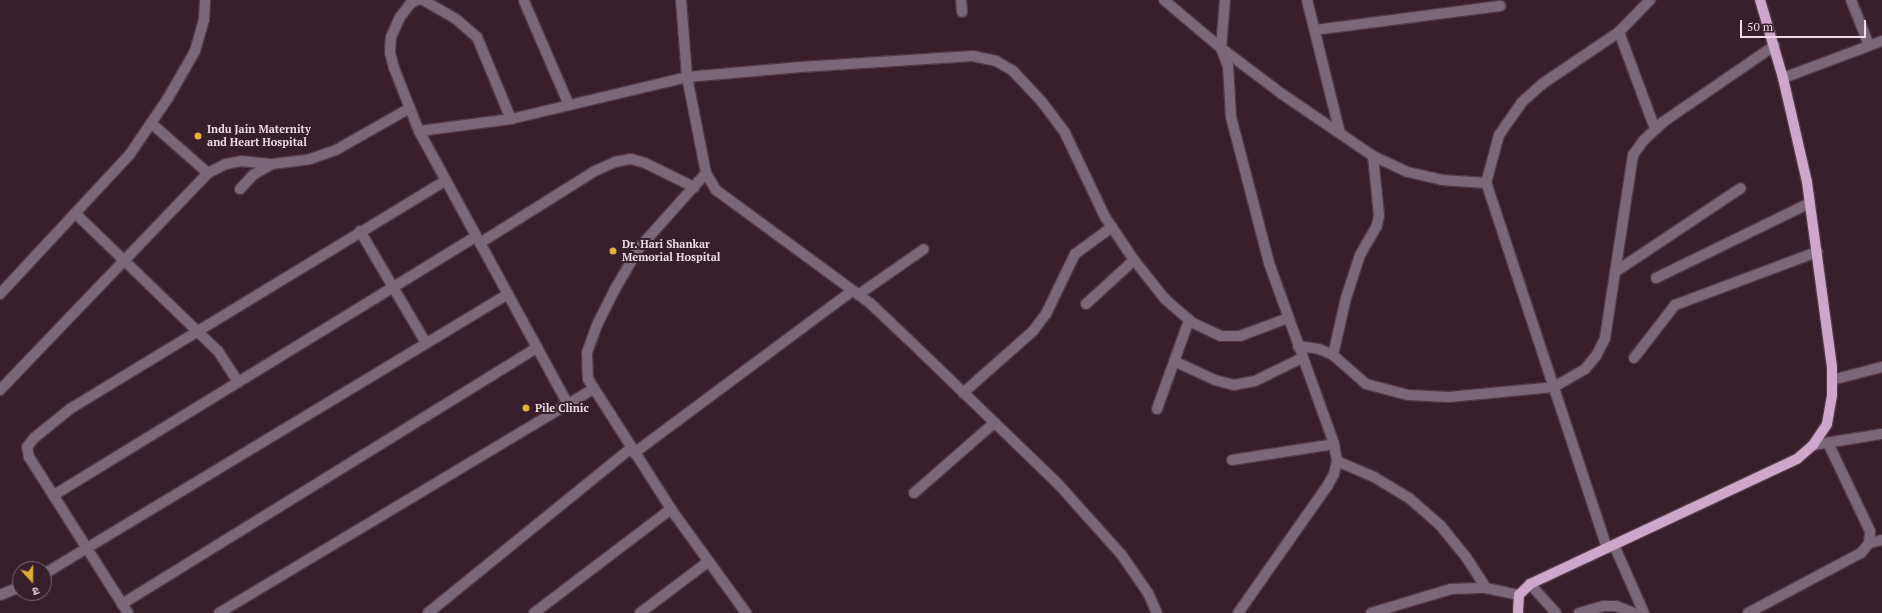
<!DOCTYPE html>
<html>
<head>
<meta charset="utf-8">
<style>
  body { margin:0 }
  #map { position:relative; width:1882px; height:613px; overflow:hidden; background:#381e2b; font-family:"PT Serif","Noto Sans Devanagari",serif }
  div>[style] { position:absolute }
  .roads { filter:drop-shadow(1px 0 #523945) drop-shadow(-1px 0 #523945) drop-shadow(0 1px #523945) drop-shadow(0 -1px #523945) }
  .minor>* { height:10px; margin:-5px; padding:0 5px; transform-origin:5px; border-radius:5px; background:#7b6778 }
  .major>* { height:10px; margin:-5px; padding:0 5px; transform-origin:5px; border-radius:5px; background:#cea7ca }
  .dots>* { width:11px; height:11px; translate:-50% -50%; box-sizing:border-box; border:2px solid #381e2b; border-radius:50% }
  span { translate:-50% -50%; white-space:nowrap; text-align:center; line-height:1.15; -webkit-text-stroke:4px #381e2b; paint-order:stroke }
  .poi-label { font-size:11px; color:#efdde5; font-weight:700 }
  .left { translate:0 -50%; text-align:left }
  .north { position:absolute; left:12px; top:561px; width:40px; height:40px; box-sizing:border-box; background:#381e2b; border:1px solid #816a75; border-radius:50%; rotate:159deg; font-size:11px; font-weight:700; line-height:16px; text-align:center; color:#efdde5 }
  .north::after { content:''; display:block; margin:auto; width:14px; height:18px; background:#dfb034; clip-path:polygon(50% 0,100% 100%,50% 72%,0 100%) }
  .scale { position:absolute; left:1740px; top:20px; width:126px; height:18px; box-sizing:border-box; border:2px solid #efdde5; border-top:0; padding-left:5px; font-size:12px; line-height:14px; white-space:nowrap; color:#efdde5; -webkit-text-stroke:3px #381e2b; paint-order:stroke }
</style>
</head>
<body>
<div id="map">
  <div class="roads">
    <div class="minor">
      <i style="left:418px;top:0;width:8px;rotate:157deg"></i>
      <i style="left:411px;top:3px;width:18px;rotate:128deg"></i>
      <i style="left:400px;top:17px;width:22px;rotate:114deg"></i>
      <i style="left:391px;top:37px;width:16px;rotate:94deg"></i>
      <i style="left:390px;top:53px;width:16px;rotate:75deg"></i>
      <i style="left:394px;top:68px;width:68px;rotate:68.4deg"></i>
      <i style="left:419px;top:131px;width:311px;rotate:61.4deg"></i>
      <i style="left:423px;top:0;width:38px;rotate:30deg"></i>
      <i style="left:456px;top:19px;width:28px;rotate:41deg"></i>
      <i style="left:477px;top:37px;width:89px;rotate:67.5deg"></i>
      <i style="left:681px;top:0;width:77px;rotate:85.5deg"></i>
      <i style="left:687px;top:77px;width:98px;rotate:78.8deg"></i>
      <i style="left:706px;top:173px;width:20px;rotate:60deg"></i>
      <i style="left:716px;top:190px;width:191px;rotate:36.3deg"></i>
      <i style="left:870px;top:303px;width:52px;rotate:43.5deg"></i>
      <i style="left:908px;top:339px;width:210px;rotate:44deg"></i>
      <i style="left:1059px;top:485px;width:93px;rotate:48.1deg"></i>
      <i style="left:1121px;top:554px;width:47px;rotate:55.3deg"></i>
      <i style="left:1148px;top:593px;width:22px;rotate:66deg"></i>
      <i style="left:961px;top:0;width:12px;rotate:85deg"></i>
      <i style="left:1164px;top:0;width:75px;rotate:40.1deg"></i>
      <i style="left:1221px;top:48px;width:19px;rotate:69deg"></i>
      <i style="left:1228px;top:66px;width:51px;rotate:86.6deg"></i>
      <i style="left:1231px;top:117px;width:151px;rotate:75.4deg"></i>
      <i style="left:1269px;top:263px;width:192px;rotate:70.2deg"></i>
      <i style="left:1334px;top:444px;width:17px;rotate:80deg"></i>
      <i style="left:1337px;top:461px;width:13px;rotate:103deg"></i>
      <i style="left:1334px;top:474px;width:13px;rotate:119deg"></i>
      <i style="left:1328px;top:485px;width:156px;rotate:125.1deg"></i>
      <i style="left:1225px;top:0;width:48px;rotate:94.8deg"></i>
      <i style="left:1221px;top:48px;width:76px;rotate:37deg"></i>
      <i style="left:1282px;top:94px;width:110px;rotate:34.3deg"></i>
      <i style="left:1373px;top:156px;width:38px;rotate:25deg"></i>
      <i style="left:1408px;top:172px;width:35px;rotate:13deg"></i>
      <i style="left:1442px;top:180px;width:44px;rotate:3.9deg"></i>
      <i style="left:1307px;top:0;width:137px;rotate:76.1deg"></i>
      <i style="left:1851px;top:0;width:48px;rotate:68.2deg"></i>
      <i style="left:524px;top:1px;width:113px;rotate:66.6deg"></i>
      <i style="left:1315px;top:30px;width:187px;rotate:-7.4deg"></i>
      <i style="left:1619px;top:32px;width:103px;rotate:69.6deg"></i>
      <i style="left:1783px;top:78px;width:106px;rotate:-20.5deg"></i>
      <i style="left:151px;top:123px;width:76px;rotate:41.3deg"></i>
      <i style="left:419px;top:131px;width:93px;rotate:-7.4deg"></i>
      <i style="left:511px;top:119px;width:181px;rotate:-13.4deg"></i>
      <i style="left:687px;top:77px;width:114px;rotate:-5deg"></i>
      <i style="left:801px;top:67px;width:172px;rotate:-3.7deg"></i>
      <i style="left:973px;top:56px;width:24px;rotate:12deg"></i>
      <i style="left:996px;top:61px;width:20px;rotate:30deg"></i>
      <i style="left:1013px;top:71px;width:42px;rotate:46.9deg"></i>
      <i style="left:1042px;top:102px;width:39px;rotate:53deg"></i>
      <i style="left:1065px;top:133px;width:93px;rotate:64.5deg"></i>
      <i style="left:1105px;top:217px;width:52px;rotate:56deg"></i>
      <i style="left:1134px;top:260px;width:50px;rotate:51.5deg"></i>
      <i style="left:1165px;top:299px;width:37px;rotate:41deg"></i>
      <i style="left:1193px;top:323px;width:31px;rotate:25deg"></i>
      <i style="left:1221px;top:336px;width:19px"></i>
      <i style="left:1240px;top:336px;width:51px;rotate:-20.6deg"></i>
      <i style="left:706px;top:173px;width:101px;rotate:131.8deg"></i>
      <i style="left:639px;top:248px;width:48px;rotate:120.3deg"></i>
      <i style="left:615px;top:289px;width:40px;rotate:116.6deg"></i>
      <i style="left:597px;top:325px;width:30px;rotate:110deg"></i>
      <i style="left:587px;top:353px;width:26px;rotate:88deg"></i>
      <i style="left:588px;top:379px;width:158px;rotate:57.4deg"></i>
      <i style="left:673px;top:512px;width:125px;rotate:54.1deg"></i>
      <i style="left:240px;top:189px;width:19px;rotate:-47deg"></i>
      <i style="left:253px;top:175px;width:22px;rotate:-30deg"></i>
      <i style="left:76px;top:214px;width:197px;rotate:44deg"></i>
      <i style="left:218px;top:351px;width:37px;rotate:57deg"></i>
      <i style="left:360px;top:231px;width:130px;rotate:59.5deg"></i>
      <i style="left:480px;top:243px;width:136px;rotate:-32.1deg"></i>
      <i style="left:595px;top:171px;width:22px;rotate:-24deg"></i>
      <i style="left:615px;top:162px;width:16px;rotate:-11deg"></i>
      <i style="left:631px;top:159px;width:15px;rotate:16deg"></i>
      <i style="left:645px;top:163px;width:55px;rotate:26.1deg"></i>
      <i style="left:1615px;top:272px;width:151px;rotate:-33.7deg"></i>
      <i style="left:1656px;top:278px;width:171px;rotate:-26deg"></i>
      <i style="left:0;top:294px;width:191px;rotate:-47.1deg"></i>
      <i style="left:130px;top:154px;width:68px;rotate:-55.8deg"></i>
      <i style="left:168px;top:98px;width:54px;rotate:-60.1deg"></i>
      <i style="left:195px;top:51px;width:32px;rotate:-74deg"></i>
      <i style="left:204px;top:20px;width:20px;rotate:-87deg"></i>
      <i style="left:858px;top:295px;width:80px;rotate:-34.9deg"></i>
      <i style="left:1086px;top:304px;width:65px;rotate:-42.5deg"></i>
      <i style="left:1298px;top:346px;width:21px;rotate:8deg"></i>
      <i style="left:1319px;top:349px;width:15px;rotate:23deg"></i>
      <i style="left:1333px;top:355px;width:44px;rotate:41.3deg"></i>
      <i style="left:1366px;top:384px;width:43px;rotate:14.7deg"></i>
      <i style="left:1408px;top:395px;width:41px;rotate:2.8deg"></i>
      <i style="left:1449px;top:397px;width:105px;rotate:-5.4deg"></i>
      <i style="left:1554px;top:387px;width:36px;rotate:-30deg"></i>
      <i style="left:1585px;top:369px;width:17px;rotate:-50deg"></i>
      <i style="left:1596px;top:356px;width:20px;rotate:-63deg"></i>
      <i style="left:1605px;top:338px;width:185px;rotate:-81.3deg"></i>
      <i style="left:1633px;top:155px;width:19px;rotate:-54deg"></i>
      <i style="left:1644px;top:140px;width:26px;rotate:-43deg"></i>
      <i style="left:1663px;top:122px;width:135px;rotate:-34.4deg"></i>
      <i style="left:1333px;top:355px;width:58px;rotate:-77.2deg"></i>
      <i style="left:1346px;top:298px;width:45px;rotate:-72deg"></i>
      <i style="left:1360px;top:255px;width:34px;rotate:-60deg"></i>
      <i style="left:1377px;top:226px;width:11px;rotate:-80deg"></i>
      <i style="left:1379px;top:215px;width:59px;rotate:-95.8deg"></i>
      <i style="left:1634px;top:358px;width:67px;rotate:-52.3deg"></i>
      <i style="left:1675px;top:305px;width:152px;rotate:-20.5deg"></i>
      <i style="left:1174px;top:361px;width:45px;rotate:24.9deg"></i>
      <i style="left:1215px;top:380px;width:20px;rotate:15deg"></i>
      <i style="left:1234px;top:385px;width:21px;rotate:-11deg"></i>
      <i style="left:1255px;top:381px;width:52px;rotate:-26.1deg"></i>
      <i style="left:1832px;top:380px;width:52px;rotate:-14.6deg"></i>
      <i style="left:0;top:390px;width:301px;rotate:-46.2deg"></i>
      <i style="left:208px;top:173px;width:20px;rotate:-27deg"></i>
      <i style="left:226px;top:164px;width:15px;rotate:-11deg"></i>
      <i style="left:241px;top:161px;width:31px;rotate:6deg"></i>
      <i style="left:272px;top:164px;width:38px;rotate:-7deg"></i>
      <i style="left:310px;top:159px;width:28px;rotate:-19deg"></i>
      <i style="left:336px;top:150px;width:85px;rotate:-29.6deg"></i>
      <i style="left:963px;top:393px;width:94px;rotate:-41.5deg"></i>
      <i style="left:1033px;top:331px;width:21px;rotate:-53deg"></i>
      <i style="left:1046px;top:314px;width:67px;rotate:-64.2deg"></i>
      <i style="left:1075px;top:254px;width:46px;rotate:-36.1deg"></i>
      <i style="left:1157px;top:409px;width:95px;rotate:-70.2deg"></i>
      <i style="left:1813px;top:445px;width:70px;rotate:-9.1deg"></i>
      <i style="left:634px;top:453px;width:272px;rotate:-36.6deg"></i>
      <i style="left:1232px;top:460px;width:103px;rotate:-8.9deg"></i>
      <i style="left:1337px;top:461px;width:40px;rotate:23.4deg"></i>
      <i style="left:1374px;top:477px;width:41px;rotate:31deg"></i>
      <i style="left:1409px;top:498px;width:41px;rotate:41.1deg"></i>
      <i style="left:1440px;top:525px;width:41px;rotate:50.9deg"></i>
      <i style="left:1466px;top:557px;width:37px;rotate:57deg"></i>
      <i style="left:914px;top:493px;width:106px;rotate:-41.2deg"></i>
      <i style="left:54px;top:495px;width:495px;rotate:-31.5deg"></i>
      <i style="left:1869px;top:543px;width:13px;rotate:-13deg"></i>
      <i style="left:1614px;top:545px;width:74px;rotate:66.2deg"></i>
      <i style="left:1607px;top:548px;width:385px;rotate:-108.3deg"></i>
      <i style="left:1486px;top:183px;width:50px;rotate:-74.8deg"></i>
      <i style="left:1499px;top:135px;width:39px;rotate:-55deg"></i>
      <i style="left:1521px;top:103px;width:28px;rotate:-42deg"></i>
      <i style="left:1542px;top:84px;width:93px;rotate:-34deg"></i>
      <i style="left:1619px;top:32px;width:45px;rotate:-45.9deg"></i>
      <i style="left:44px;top:574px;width:542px;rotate:-31.11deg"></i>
      <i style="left:1530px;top:584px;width:39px;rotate:48deg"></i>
      <i style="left:0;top:595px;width:22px;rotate:-22deg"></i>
      <i style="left:122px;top:604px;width:488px;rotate:-31.7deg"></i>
      <i style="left:128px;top:613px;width:185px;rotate:-122.4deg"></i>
      <i style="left:29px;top:457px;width:10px;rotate:-101deg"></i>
      <i style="left:27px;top:447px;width:11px;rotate:-52deg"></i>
      <i style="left:34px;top:438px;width:46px;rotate:-38.9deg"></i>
      <i style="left:70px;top:409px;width:440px;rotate:-31.3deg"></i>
      <i style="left:219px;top:613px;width:437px;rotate:-30.9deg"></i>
      <i style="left:428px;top:613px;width:262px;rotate:-39.1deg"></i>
      <i style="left:534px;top:613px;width:172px;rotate:-37.2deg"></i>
      <i style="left:640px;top:613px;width:86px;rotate:-37deg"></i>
      <i style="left:1371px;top:613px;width:84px;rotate:-16.7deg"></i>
      <i style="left:1451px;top:589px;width:35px;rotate:-2deg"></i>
      <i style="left:1486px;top:588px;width:34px;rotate:12deg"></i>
      <i style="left:1579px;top:613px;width:26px;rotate:-16deg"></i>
      <i style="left:1604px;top:606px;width:12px"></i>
      <i style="left:1616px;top:606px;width:19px;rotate:21deg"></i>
      <i style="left:1748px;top:613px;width:128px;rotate:-28deg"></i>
      <i style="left:1861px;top:553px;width:13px;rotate:-51deg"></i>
      <i style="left:1869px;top:543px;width:12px;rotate:-85deg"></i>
      <i style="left:1870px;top:531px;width:98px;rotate:-115.5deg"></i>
    </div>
    <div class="major">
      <i style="left:1518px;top:613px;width:18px;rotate:-87deg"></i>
      <i style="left:1519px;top:595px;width:16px;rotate:-45deg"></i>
      <i style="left:1530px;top:584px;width:295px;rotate:-25.1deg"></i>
      <i style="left:1797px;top:459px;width:21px;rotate:-41deg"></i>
      <i style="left:1813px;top:445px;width:25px;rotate:-56deg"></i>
      <i style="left:1827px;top:424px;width:29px;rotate:-80deg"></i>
      <i style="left:1832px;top:395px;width:28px;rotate:-90deg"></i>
      <i style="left:1832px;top:367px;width:187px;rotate:-97.7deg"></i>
      <i style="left:1807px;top:182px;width:107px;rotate:-103deg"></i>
      <i style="left:1783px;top:78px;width:81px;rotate:-106.4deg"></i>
    </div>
  </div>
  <div class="dots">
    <i style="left:198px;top:136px;background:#dfb034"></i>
    <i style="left:613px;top:251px;background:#dfb034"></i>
    <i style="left:526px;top:408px;background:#dfb034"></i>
  </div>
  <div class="poi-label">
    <span class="left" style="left:207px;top:136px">Indu Jain Maternity<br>and Heart Hospital</span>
    <span class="left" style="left:622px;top:251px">Dr. Hari Shankar<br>Memorial Hospital</span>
    <span class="left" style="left:535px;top:408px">Pile Clinic</span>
  </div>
  <div class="north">उ</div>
  <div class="scale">50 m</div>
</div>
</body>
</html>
